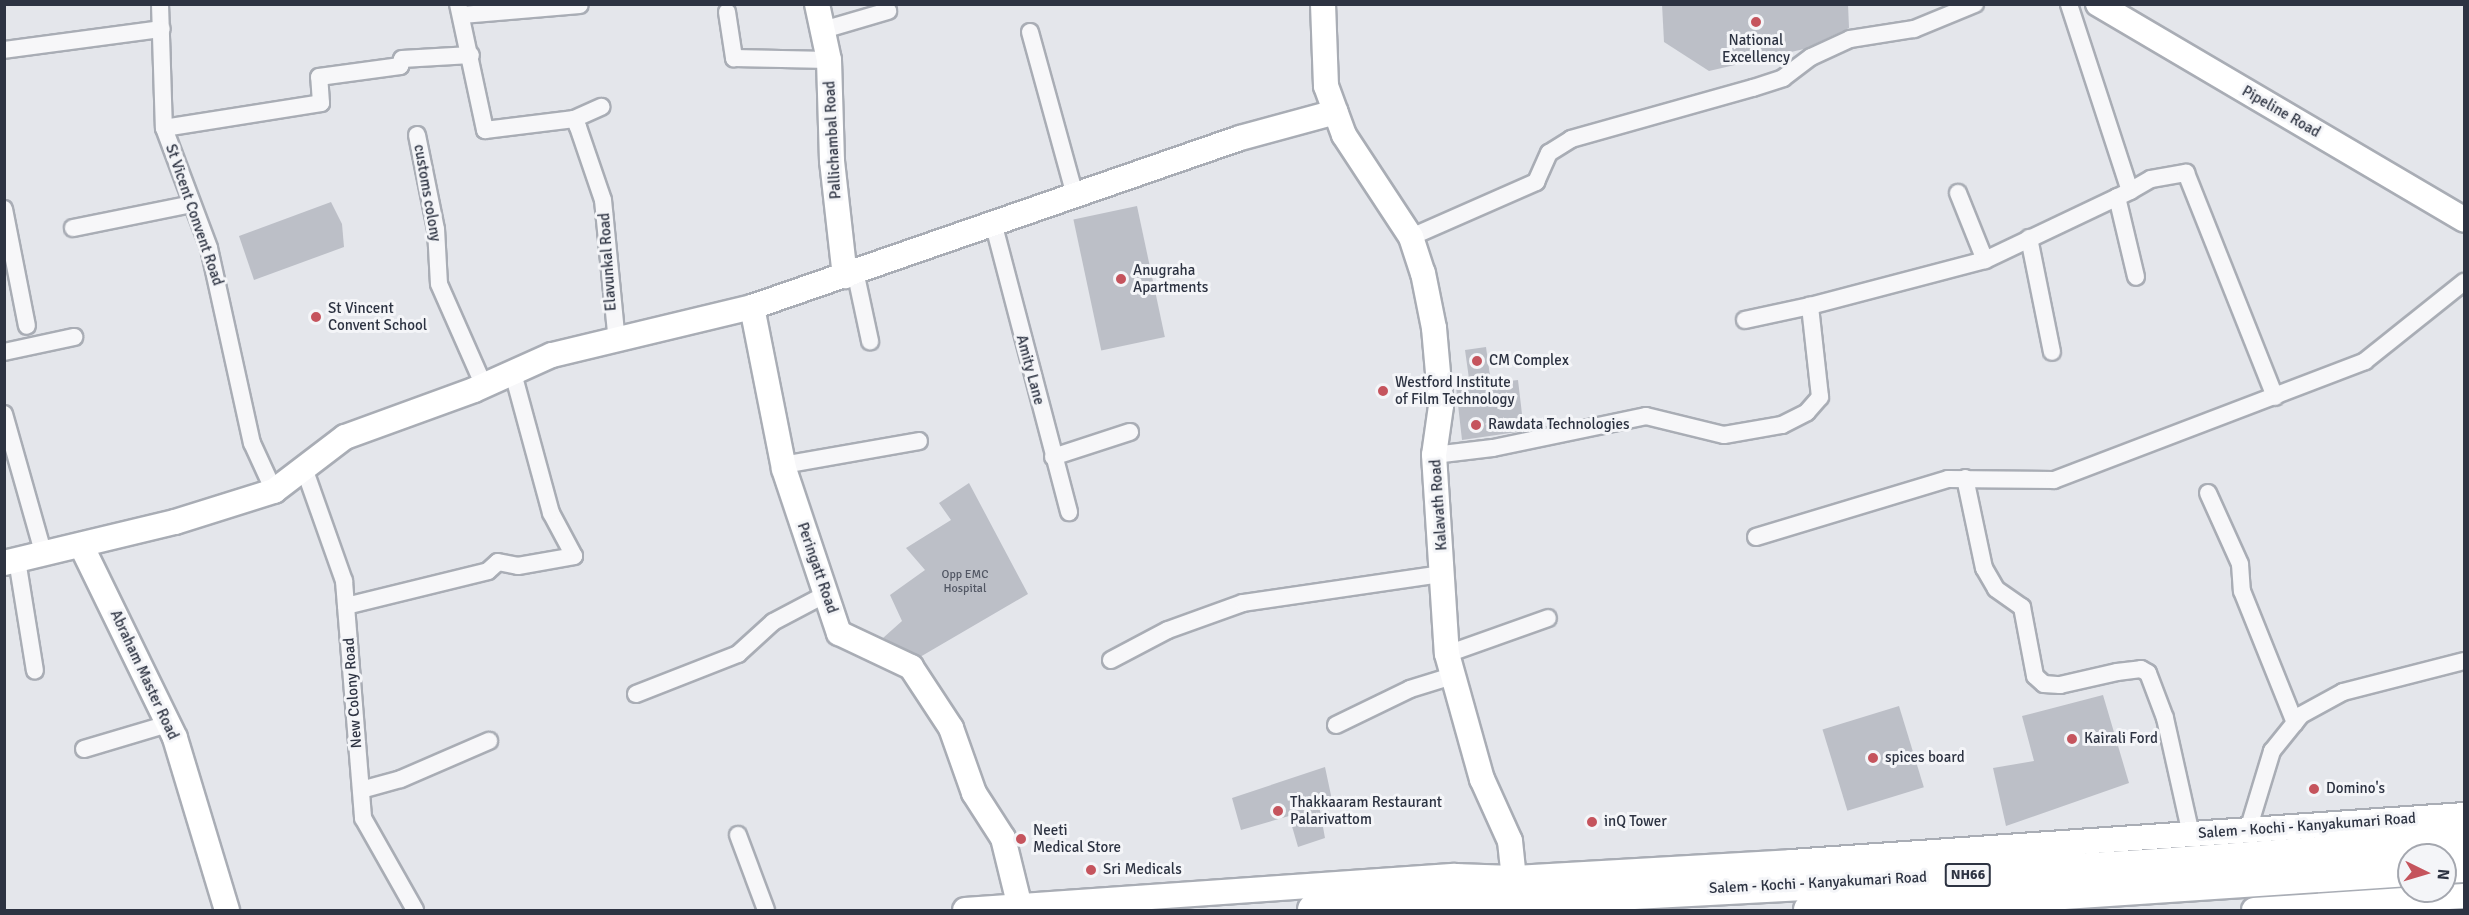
<!DOCTYPE html>
<html>
<head>
<meta charset="utf-8">
<style>
  body { margin:0 }
  #map { position:relative; width:2469px; height:915px; overflow:hidden; background:#e4e6eb; font-family:Signika,sans-serif }
  div>[style] { position:absolute }
  .building>* { inset:0; background:#bcbfc7; transform-origin:0 0 }
  .roads { filter:drop-shadow(2px 0 #a9adb5) drop-shadow(-2px 0 #a9adb5) drop-shadow(0 2px #a9adb5) drop-shadow(0 -2px #a9adb5) }
  .street>* { height:16px; margin:-8px; padding:0 8px; transform-origin:8px; border-radius:8px; background:#f7f7f9 }
  .secondary>* { height:24px; margin:-12px; padding:0 12px; transform-origin:12px; border-radius:12px; background:#fff }
  .highway>* { height:32px; margin:-16px; padding:0 16px; transform-origin:16px; border-radius:16px; background:#fff }
  .dots>* { width:16px; height:16px; translate:-50% -50%; box-sizing:border-box; border:3px solid #f4f5f8; border-radius:50% }
  span { translate:-50% -50%; white-space:nowrap; text-align:center; line-height:1.15; -webkit-text-stroke:6px #f4f5f8; paint-order:stroke }
  .number-label { font-size:12px; color:#515663 }
  .number-label span { -webkit-text-stroke-width:0 }
  .shield-label span { padding:2px 4px; background:#f4f5f8; border:2px solid; border-radius:4px; -webkit-text-stroke-width:0 }
  .shield-label { font-size:14px; color:#2d3342; font-weight:700 }
  .poi-label { font-size:15px; color:#2d3342 }
  .left { translate:0 -50%; text-align:left }
  .street-label { font-size:15px; color:#2d3342 }
  .frame { position:absolute; inset:0; border:6px solid #2d3342; pointer-events:none }
  .north { position:absolute; left:2397px; top:843px; width:60px; height:60px; box-sizing:border-box; background:#f4f5f8; border:2px solid #a4a7af; border-radius:50%; rotate:95deg; font-size:16px; font-weight:700; line-height:24px; text-align:center; color:#2d3342 }
  .north::after { content:''; display:block; margin:auto; width:21px; height:27px; background:#c5545d; clip-path:polygon(50% 0,100% 100%,50% 72%,0 100%) }
</style>
</head>
<body>
<div id="map">
  <div class="building">
    <i style="clip-path:polygon(1662px 4px,1848px 4px,1849px 28px,1804px 49px,1709px 71px,1664px 42px)"></i>
    <i style="clip-path:polygon(331px 202px,342px 224px,344px 247px,254px 280px,239px 236px)"></i>
    <i style="left:1137px;top:206px;width:134px;height:65px;rotate:78deg"></i>
    <i style="clip-path:polygon(1486px 347px,1491px 383px,1518px 380px,1524px 431px,1462px 440px,1456px 387px,1470px 386px,1465px 350px)"></i>
    <i style="clip-path:polygon(969px 483px,1028px 594px,920px 657px,883px 638px,902px 621px,890px 595px,925px 570px,906px 548px,951px 520px,939px 503px)"></i>
    <i style="clip-path:polygon(2103px 695px,2129px 783px,2006px 826px,1993px 768px,2034px 761px,2022px 716px)"></i>
    <i style="left:1899px;top:706px;width:85px;height:80px;rotate:73deg"></i>
    <i style="clip-path:polygon(1325px 767px,1332px 800px,1319px 805px,1325px 838px,1298px 847px,1289px 816px,1241px 830px,1232px 798px)"></i>
  </div>
  <div class="roads">
    <div class="street">
      <i style="left:160px;top:4px;width:124px;rotate:88.2deg"></i>
      <i style="left:164px;top:128px;width:128px;rotate:69.4deg"></i>
      <i style="left:209px;top:248px;width:200px;rotate:77.6deg"></i>
      <i style="left:252px;top:443px;width:53px;rotate:65.4deg"></i>
      <i style="left:458px;top:4px;width:129px;rotate:77.9deg"></i>
      <i style="left:485px;top:130px;width:90px;rotate:-7deg"></i>
      <i style="left:574px;top:119px;width:9px;rotate:63deg"></i>
      <i style="left:578px;top:127px;width:77px;rotate:71.1deg"></i>
      <i style="left:603px;top:200px;width:143px;rotate:84.4deg"></i>
      <i style="left:727px;top:12px;width:47px;rotate:81.3deg"></i>
      <i style="left:734px;top:58px;width:95px;rotate:1.2deg"></i>
      <i style="left:462px;top:15px;width:118px;rotate:-4.8deg"></i>
      <i style="left:823px;top:30px;width:68px;rotate:-16.3deg"></i>
      <i style="left:1030px;top:32px;width:169px;rotate:74.6deg"></i>
      <i style="left:4px;top:50px;width:159px;rotate:-7.6deg"></i>
      <i style="left:574px;top:119px;width:30px;rotate:-24deg"></i>
      <i style="left:164px;top:128px;width:159px;rotate:-9deg"></i>
      <i style="left:321px;top:103px;width:26px;rotate:-94deg"></i>
      <i style="left:319px;top:77px;width:82px;rotate:-7.7deg"></i>
      <i style="left:400px;top:66px;width:7px;rotate:-74deg"></i>
      <i style="left:402px;top:59px;width:69px;rotate:-3.3deg"></i>
      <i style="left:417px;top:135px;width:96px;rotate:78.6deg"></i>
      <i style="left:436px;top:229px;width:55px;rotate:86.9deg"></i>
      <i style="left:439px;top:284px;width:111px;rotate:66.2deg"></i>
      <i style="left:2130px;top:191px;width:24px;rotate:-30deg"></i>
      <i style="left:2151px;top:179px;width:36px;rotate:-10deg"></i>
      <i style="left:2186px;top:173px;width:241px;rotate:68.3deg"></i>
      <i style="left:1958px;top:193px;width:72px;rotate:68.1deg"></i>
      <i style="left:2117px;top:197px;width:82px;rotate:76.6deg"></i>
      <i style="left:4px;top:209px;width:119px;rotate:78.9deg"></i>
      <i style="left:994px;top:226px;width:296px;rotate:75.3deg"></i>
      <i style="left:73px;top:228px;width:121px;rotate:-11.4deg"></i>
      <i style="left:1411px;top:237px;width:137px;rotate:-23.7deg"></i>
      <i style="left:1536px;top:182px;width:32px;rotate:-66deg"></i>
      <i style="left:1549px;top:153px;width:26px;rotate:-32deg"></i>
      <i style="left:1571px;top:139px;width:189px;rotate:-15.7deg"></i>
      <i style="left:1753px;top:88px;width:32px;rotate:-18deg"></i>
      <i style="left:1783px;top:78px;width:35px;rotate:-37deg"></i>
      <i style="left:1811px;top:57px;width:43px;rotate:-24.8deg"></i>
      <i style="left:1850px;top:39px;width:65px;rotate:-8.9deg"></i>
      <i style="left:1914px;top:29px;width:66px;rotate:-22.3deg"></i>
      <i style="left:2029px;top:238px;width:116px;rotate:78.6deg"></i>
      <i style="left:855px;top:271px;width:72px;rotate:77.9deg"></i>
      <i style="left:1745px;top:320px;width:66px;rotate:-12.2deg"></i>
      <i style="left:4px;top:352px;width:72px;rotate:-12.1deg"></i>
      <i style="left:4px;top:414px;width:147px;rotate:74.2deg"></i>
      <i style="left:1434px;top:455px;width:59px;rotate:-6.8deg"></i>
      <i style="left:1493px;top:448px;width:156px;rotate:-11.8deg"></i>
      <i style="left:1646px;top:416px;width:80px;rotate:13.7deg"></i>
      <i style="left:1724px;top:435px;width:59px;rotate:-9.8deg"></i>
      <i style="left:1782px;top:425px;width:28px;rotate:-27deg"></i>
      <i style="left:1807px;top:412px;width:20px;rotate:-49deg"></i>
      <i style="left:1820px;top:397px;width:92px;rotate:-96.3deg"></i>
      <i style="left:1810px;top:306px;width:181px;rotate:-14.7deg"></i>
      <i style="left:1985px;top:260px;width:161px;rotate:-25.4deg"></i>
      <i style="left:2130px;top:191px;width:197px;rotate:-108.1deg"></i>
      <i style="left:1053px;top:457px;width:81px;rotate:-18deg"></i>
      <i style="left:783px;top:465px;width:138px;rotate:-10deg"></i>
      <i style="left:304px;top:468px;width:120px;rotate:70.5deg"></i>
      <i style="left:344px;top:581px;width:238px;rotate:85.4deg"></i>
      <i style="left:363px;top:818px;width:106px;rotate:60.5deg"></i>
      <i style="left:1965px;top:478px;width:92px;rotate:78.1deg"></i>
      <i style="left:1984px;top:568px;width:24px;rotate:60deg"></i>
      <i style="left:1996px;top:589px;width:32px;rotate:35deg"></i>
      <i style="left:2022px;top:607px;width:70px;rotate:79.3deg"></i>
      <i style="left:2035px;top:676px;width:12px;rotate:42deg"></i>
      <i style="left:2044px;top:684px;width:16px;rotate:4deg"></i>
      <i style="left:2060px;top:685px;width:58px;rotate:-12.8deg"></i>
      <i style="left:2117px;top:672px;width:24px;rotate:-7deg"></i>
      <i style="left:2141px;top:669px;width:8px;rotate:30deg"></i>
      <i style="left:2148px;top:673px;width:48px;rotate:69.3deg"></i>
      <i style="left:2165px;top:718px;width:119px;rotate:77.4deg"></i>
      <i style="left:2208px;top:493px;width:78px;rotate:65.7deg"></i>
      <i style="left:2240px;top:564px;width:27px;rotate:86deg"></i>
      <i style="left:2242px;top:591px;width:142px;rotate:68.1deg"></i>
      <i style="left:1756px;top:537px;width:201px;rotate:-16.8deg"></i>
      <i style="left:1948px;top:479px;width:106px;rotate:0.5deg"></i>
      <i style="left:2054px;top:480px;width:333px;rotate:-20.9deg"></i>
      <i style="left:2365px;top:361px;width:127px;rotate:-38.6deg"></i>
      <i style="left:17px;top:560px;width:112px;rotate:80.8deg"></i>
      <i style="left:346px;top:606px;width:146px;rotate:-13.8deg"></i>
      <i style="left:488px;top:571px;width:13px;rotate:-42deg"></i>
      <i style="left:498px;top:562px;width:20px;rotate:11deg"></i>
      <i style="left:518px;top:566px;width:57px;rotate:-10.1deg"></i>
      <i style="left:574px;top:556px;width:49px;rotate:-118.1deg"></i>
      <i style="left:551px;top:513px;width:145px;rotate:-105.2deg"></i>
      <i style="left:1447px;top:654px;width:107px;rotate:-19.6deg"></i>
      <i style="left:1111px;top:660px;width:64px;rotate:-27.8deg"></i>
      <i style="left:1168px;top:630px;width:80px;rotate:-19.8deg"></i>
      <i style="left:1243px;top:603px;width:202px;rotate:-8.3deg"></i>
      <i style="left:636px;top:694px;width:110px;rotate:-21.4deg"></i>
      <i style="left:738px;top:654px;width:47px;rotate:-42.4deg"></i>
      <i style="left:773px;top:622px;width:60px;rotate:-27.8deg"></i>
      <i style="left:1336px;top:725px;width:82px;rotate:-25.9deg"></i>
      <i style="left:1410px;top:689px;width:44px;rotate:-17.2deg"></i>
      <i style="left:84px;top:749px;width:88px;rotate:-16.6deg"></i>
      <i style="left:361px;top:790px;width:41px;rotate:-15.4deg"></i>
      <i style="left:401px;top:779px;width:96px;rotate:-23.4deg"></i>
      <i style="left:2248px;top:830px;width:83px;rotate:-73.1deg"></i>
      <i style="left:2272px;top:751px;width:46px;rotate:-51.1deg"></i>
      <i style="left:2301px;top:715px;width:48px;rotate:-28.7deg"></i>
      <i style="left:2343px;top:692px;width:125px;rotate:-14.4deg"></i>
      <i style="left:738px;top:835px;width:80px;rotate:69.5deg"></i>
    </div>
    <div class="secondary">
      <i style="left:817px;top:4px;width:57px;rotate:77.9deg"></i>
      <i style="left:829px;top:60px;width:101px;rotate:88.3deg"></i>
      <i style="left:832px;top:161px;width:116px;rotate:83.6deg"></i>
      <i style="left:1323px;top:4px;width:82px;rotate:87.9deg"></i>
      <i style="left:1326px;top:86px;width:52px;rotate:69.8deg"></i>
      <i style="left:1344px;top:135px;width:122px;rotate:56.7deg"></i>
      <i style="left:1411px;top:237px;width:38px;rotate:72deg"></i>
      <i style="left:1423px;top:273px;width:56px;rotate:78.7deg"></i>
      <i style="left:1434px;top:328px;width:78px;rotate:84.9deg"></i>
      <i style="left:1441px;top:406px;width:49px;rotate:98.1deg"></i>
      <i style="left:1434px;top:455px;width:199px;rotate:86.3deg"></i>
      <i style="left:1447px;top:654px;width:130px;rotate:74.4deg"></i>
      <i style="left:1482px;top:779px;width:68px;rotate:65.7deg"></i>
      <i style="left:1510px;top:841px;width:37px;rotate:84deg"></i>
      <i style="left:2098px;top:4px;width:425px;rotate:30.5deg"></i>
      <i style="left:752px;top:307px;width:165px;rotate:78.8deg"></i>
      <i style="left:784px;top:469px;width:173px;rotate:71.5deg"></i>
      <i style="left:839px;top:633px;width:80px;rotate:25.3deg"></i>
      <i style="left:911px;top:667px;width:73px;rotate:56.7deg"></i>
      <i style="left:951px;top:728px;width:69px;rotate:70.5deg"></i>
      <i style="left:974px;top:793px;width:54px;rotate:57.2deg"></i>
      <i style="left:1003px;top:838px;width:71px;rotate:76.2deg"></i>
      <i style="left:82px;top:547px;width:212px;rotate:64deg"></i>
      <i style="left:175px;top:738px;width:180px;rotate:73.2deg"></i>
      <i style="left:4px;top:563px;width:176px;rotate:-13.5deg"></i>
      <i style="left:175px;top:522px;width:104px;rotate:-17.4deg"></i>
      <i style="left:274px;top:491px;width:89px;rotate:-37.3deg"></i>
      <i style="left:345px;top:437px;width:137px;rotate:-20deg"></i>
      <i style="left:474px;top:390px;width:85px;rotate:-24.2deg"></i>
      <i style="left:552px;top:355px;width:206px;rotate:-13.5deg"></i>
      <i style="left:752px;top:307px;width:516px;rotate:-19.1deg"></i>
      <i style="left:1240px;top:138px;width:99px;rotate:-15.2deg"></i>
      <i style="left:965px;top:910px;width:491px;rotate:-4deg"></i>
      <i style="left:1455px;top:876px;width:59px;rotate:1.9deg"></i>
      <i style="left:1514px;top:878px;width:277px;rotate:-3.3deg"></i>
      <i style="left:1791px;top:862px;width:675px;rotate:-3.99deg"></i>
      <i style="left:2254px;top:910px;width:210px;rotate:-3.8deg"></i>
    </div>
    <div class="highway">
      <i style="left:2445px;top:867px;width:19px;rotate:-3deg"></i>
      <i style="left:1314px;top:910px;width:831px;rotate:-3.03deg"></i>
      <i style="left:2144px;top:866px;width:321px;rotate:-4.3deg"></i>
      <i style="left:1810px;top:910px;width:600px;rotate:-3.82deg"></i>
    </div>
  </div>
  <div class="dots">
    <i style="left:1756px;top:22px;background:#c5545d"></i>
    <i style="left:1121px;top:279px;background:#c5545d"></i>
    <i style="left:316px;top:317px;background:#c5545d"></i>
    <i style="left:1477px;top:361px;background:#c5545d"></i>
    <i style="left:1383px;top:391px;background:#c5545d"></i>
    <i style="left:1476px;top:425px;background:#c5545d"></i>
    <i style="left:2072px;top:739px;background:#c5545d"></i>
    <i style="left:1873px;top:758px;background:#c5545d"></i>
    <i style="left:2314px;top:789px;background:#c5545d"></i>
    <i style="left:1278px;top:811px;background:#c5545d"></i>
    <i style="left:1592px;top:822px;background:#c5545d"></i>
    <i style="left:1021px;top:839px;background:#c5545d"></i>
    <i style="left:1091px;top:870px;background:#c5545d"></i>
  </div>
  <div class="number-label">
    <span style="left:965px;top:582px">Opp EMC<br>Hospital</span>
  </div>
  <div class="shield-label">
    <span style="left:1968px;top:875px">NH66</span>
  </div>
  <div class="poi-label">
    <span style="left:1756px;top:49px">National<br>Excellency</span>
    <span class="left" style="left:1133px;top:279px">Anugraha<br>Apartments</span>
    <span class="left" style="left:328px;top:317px">St Vincent<br>Convent School</span>
    <span class="left" style="left:1489px;top:361px">CM Complex</span>
    <span class="left" style="left:1395px;top:391px">Westford Institute<br>of Film Technology</span>
    <span class="left" style="left:1488px;top:425px">Rawdata Technologies</span>
    <span class="left" style="left:2084px;top:739px">Kairali Ford</span>
    <span class="left" style="left:1885px;top:758px">spices board</span>
    <span class="left" style="left:2326px;top:789px">Domino's</span>
    <span class="left" style="left:1290px;top:811px">Thakkaaram Restaurant<br>Palarivattom</span>
    <span class="left" style="left:1604px;top:822px">inQ Tower</span>
    <span class="left" style="left:1033px;top:839px">Neeti<br>Medical Store</span>
    <span class="left" style="left:1103px;top:870px">Sri Medicals</span>
  </div>
  <div class="street-label">
    <span style="left:2281px;top:112px;rotate:30deg">Pipeline Road</span>
    <span style="left:833px;top:140px;rotate:-93deg">Pallichambal Road</span>
    <span style="left:427px;top:193px;rotate:80deg">customs colony</span>
    <span style="left:194px;top:215px;rotate:71deg">St Vicent Convent Road</span>
    <span style="left:608px;top:262px;rotate:-94deg">Elavunkal Road</span>
    <span style="left:1030px;top:370px;rotate:75deg">Amity Lane</span>
    <span style="left:1439px;top:505px;rotate:-94deg">Kalavath Road</span>
    <span style="left:817px;top:568px;rotate:71deg">Peringatt Road</span>
    <span style="left:144px;top:675px;rotate:65deg">Abraham Master Road</span>
    <span style="left:353px;top:693px;rotate:-94deg">New Colony Road</span>
    <span style="left:2307px;top:826px;rotate:-4deg">Salem - Kochi - Kanyakumari Road</span>
    <span style="left:1818px;top:883px;rotate:-3deg">Salem - Kochi - Kanyakumari Road</span>
  </div>
  <div class="frame"></div>
  <div class="north">N</div>
</div>
</body>
</html>
